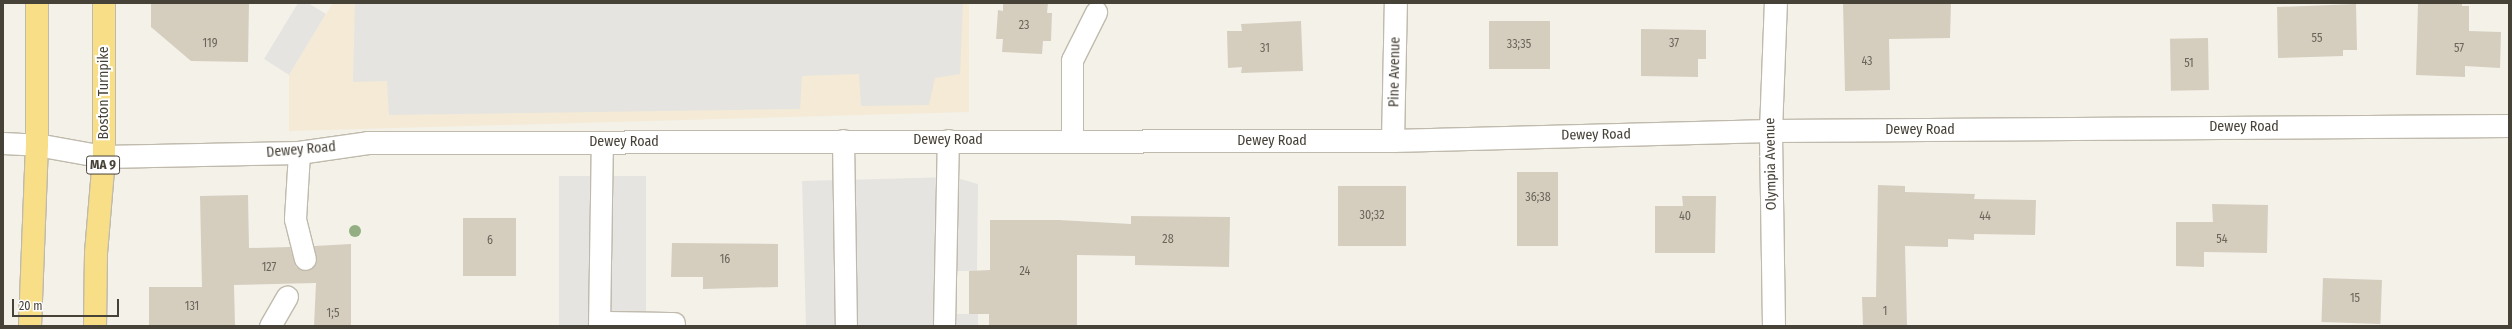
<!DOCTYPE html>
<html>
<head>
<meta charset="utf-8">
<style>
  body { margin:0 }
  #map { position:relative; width:2512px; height:329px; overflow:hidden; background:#f4f1e9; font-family:"Fira Sans Condensed",sans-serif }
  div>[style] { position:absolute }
  .commercial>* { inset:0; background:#f4ead5 }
  .parking>* { inset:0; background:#e5e4e0; transform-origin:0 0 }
  .building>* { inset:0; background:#d5cebf; transform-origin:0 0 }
  .roads { filter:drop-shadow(1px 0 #bfbaac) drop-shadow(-1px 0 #bfbaac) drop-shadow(0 1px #bfbaac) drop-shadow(0 -1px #bfbaac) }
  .service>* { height:21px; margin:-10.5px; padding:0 10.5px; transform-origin:10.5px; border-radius:10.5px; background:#fff }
  .minor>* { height:22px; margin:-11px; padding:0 11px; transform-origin:11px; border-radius:11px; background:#fff }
  .trunk>* { height:22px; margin:-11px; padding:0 11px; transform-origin:11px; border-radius:11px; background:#f8de86 }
  .trees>* { width:12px; height:12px; margin:-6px; border-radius:50%; background:#93ae82 }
  span { translate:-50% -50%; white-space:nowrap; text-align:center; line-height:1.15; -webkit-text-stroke:4px #fff; paint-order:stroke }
  .number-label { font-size:12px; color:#6a655a }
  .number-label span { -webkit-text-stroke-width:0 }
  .shield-label span { padding:1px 3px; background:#fff; border:1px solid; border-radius:3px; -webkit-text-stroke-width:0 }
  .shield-label { font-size:13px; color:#474238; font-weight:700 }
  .street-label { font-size:14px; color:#474238 }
  .frame { position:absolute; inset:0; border:4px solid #474238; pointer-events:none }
  .scale { position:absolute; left:12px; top:299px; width:107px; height:18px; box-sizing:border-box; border:2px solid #474238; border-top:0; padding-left:5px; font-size:12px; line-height:14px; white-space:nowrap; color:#474238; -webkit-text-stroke:3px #fff; paint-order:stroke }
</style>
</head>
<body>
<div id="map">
  <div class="commercial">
    <i style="clip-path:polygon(333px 3px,969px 3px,969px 112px,289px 131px,289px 75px)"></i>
  </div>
  <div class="parking">
    <i style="clip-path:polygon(298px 3px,308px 3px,326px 14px,289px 75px,264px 59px)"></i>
    <i style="clip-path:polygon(355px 3px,963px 3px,960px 74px,935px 78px,929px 105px,861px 106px,859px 74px,802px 76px,800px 109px,389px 115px,387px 81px,353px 82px)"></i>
    <i style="left:559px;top:176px;width:87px;height:150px"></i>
    <i style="clip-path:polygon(953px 177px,978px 184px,977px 271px,955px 271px,955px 314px,978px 314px,978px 326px,806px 326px,802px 181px)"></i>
  </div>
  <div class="building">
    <i style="clip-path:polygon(151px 3px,249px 3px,248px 62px,191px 61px,151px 27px)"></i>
    <i style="clip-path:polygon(1003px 3px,1048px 3px,1047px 13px,1052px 13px,1051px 41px,1043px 41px,1042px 54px,1002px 52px,1003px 39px,996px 39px,998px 10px,1003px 11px)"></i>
    <i style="clip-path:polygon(1843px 3px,1951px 3px,1950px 38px,1889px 39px,1890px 90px,1845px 91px)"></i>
    <i style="clip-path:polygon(2418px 3px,2462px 3px,2462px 6px,2469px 6px,2469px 31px,2501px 32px,2500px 68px,2465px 66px,2465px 77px,2416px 75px)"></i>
    <i style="clip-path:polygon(2356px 4px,2357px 50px,2343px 50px,2343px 56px,2278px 58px,2277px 7px)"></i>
    <i style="clip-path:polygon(1301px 21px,1303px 71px,1241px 73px,1242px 67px,1228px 68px,1227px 31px,1242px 31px,1241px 24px)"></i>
    <i style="left:1489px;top:21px;width:61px;height:48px"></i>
    <i style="clip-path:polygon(1641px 29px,1706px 30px,1706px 59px,1698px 59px,1698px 77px,1641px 76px)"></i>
    <i style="left:2208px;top:38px;width:52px;height:38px;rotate:89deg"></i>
    <i style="left:1517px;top:172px;width:41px;height:74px"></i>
    <i style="clip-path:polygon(1878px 185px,1905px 186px,1905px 192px,1975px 194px,1974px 199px,2036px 200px,2035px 235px,1974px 234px,1974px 240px,1948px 239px,1948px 247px,1905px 246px,1907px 326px,1863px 326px,1862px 297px,1876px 297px)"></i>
    <i style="left:1338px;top:186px;width:68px;height:60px"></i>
    <i style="clip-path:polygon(248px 195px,249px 248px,290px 247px,296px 267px,308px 271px,317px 262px,314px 246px,351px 244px,351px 326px,314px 326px,316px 283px,234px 285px,235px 326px,149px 326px,149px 287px,202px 287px,200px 196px)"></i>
    <i style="clip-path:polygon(1682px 196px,1716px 196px,1715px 253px,1655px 253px,1655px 206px,1683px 206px)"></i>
    <i style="clip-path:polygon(2212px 204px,2268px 205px,2267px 253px,2204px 252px,2204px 267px,2176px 266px,2176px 222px,2213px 222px)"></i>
    <i style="clip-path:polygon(1131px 216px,1230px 217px,1229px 267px,1135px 265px,1135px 256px,1077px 255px,1077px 326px,989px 326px,989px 314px,969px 314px,969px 271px,990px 270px,990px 220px,1059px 220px,1131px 224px)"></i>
    <i style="left:463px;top:218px;width:53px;height:58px"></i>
    <i style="clip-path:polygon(672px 243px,778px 244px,778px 287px,703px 289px,703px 277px,671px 277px)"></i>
    <i style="left:2323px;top:278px;width:59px;height:44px;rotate:2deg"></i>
  </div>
  <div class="roads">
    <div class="service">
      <i style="left:843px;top:140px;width:186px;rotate:89.1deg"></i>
      <i style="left:1072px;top:141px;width:81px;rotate:-90deg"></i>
      <i style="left:1072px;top:60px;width:54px;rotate:-63.4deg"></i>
      <i style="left:3px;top:143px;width:34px;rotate:3deg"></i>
      <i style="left:299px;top:153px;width:66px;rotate:93.5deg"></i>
      <i style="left:295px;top:219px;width:41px;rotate:76deg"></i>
      <i style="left:601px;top:322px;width:73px;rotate:0.8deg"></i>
      <i style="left:270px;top:326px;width:34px;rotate:-60deg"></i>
      <i style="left:599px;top:326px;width:184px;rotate:-89.1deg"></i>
      <i style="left:944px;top:326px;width:186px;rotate:-88.8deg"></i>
    </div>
    <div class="minor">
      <i style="left:1393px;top:141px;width:138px;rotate:-88.8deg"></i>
      <i style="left:37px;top:145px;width:68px;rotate:10.2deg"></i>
      <i style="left:104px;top:157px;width:195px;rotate:-1.2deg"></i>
      <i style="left:299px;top:153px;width:70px;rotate:-8.2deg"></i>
      <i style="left:368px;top:143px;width:1025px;rotate:-0.11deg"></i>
      <i style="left:1393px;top:141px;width:378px;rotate:-1.5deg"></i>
      <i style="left:1771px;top:131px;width:738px;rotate:-0.39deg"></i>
      <i style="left:1774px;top:326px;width:195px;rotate:-90.9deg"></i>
      <i style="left:1771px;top:131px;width:128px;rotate:-87.8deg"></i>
    </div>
    <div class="trunk">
      <i style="left:30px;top:326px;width:181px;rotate:-87.8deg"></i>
      <i style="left:37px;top:145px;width:142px;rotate:-90deg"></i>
      <i style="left:95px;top:326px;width:73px;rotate:-89.2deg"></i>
      <i style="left:96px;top:253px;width:96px;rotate:-85.2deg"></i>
      <i style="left:104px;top:157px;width:154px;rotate:-90deg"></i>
    </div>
  </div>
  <div class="trees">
    <i style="left:355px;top:231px"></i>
  </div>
  <div class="number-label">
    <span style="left:1024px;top:26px">23</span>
    <span style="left:2317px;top:39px">55</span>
    <span style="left:210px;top:44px">119</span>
    <span style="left:1674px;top:44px">37</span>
    <span style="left:1519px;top:45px">33;35</span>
    <span style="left:1265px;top:49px">31</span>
    <span style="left:2459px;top:49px">57</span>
    <span style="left:1867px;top:62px">43</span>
    <span style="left:2189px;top:64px">51</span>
    <span style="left:1538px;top:198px">36;38</span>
    <span style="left:1372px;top:216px">30;32</span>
    <span style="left:1685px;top:217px">40</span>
    <span style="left:1985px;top:217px">44</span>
    <span style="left:1168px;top:240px">28</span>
    <span style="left:2222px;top:240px">54</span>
    <span style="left:490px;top:241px">6</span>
    <span style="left:725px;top:260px">16</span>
    <span style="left:269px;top:268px">127</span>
    <span style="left:1025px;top:272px">24</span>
    <span style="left:2355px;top:299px">15</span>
    <span style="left:192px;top:307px">131</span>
    <span style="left:1885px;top:312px">1</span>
    <span style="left:333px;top:314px">1;5</span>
  </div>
  <div class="shield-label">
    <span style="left:103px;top:165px">MA 9</span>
  </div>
  <div class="street-label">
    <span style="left:1395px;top:72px;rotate:-89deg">Pine Avenue</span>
    <span style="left:104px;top:93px;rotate:-90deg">Boston Turnpike</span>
    <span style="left:2244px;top:127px">Dewey Road</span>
    <span style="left:1920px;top:130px">Dewey Road</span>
    <span style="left:1596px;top:135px;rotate:-1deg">Dewey Road</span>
    <span style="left:948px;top:140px">Dewey Road</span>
    <span style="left:1272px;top:141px">Dewey Road</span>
    <span style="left:624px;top:142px">Dewey Road</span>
    <span style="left:301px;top:150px;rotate:-5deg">Dewey Road</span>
    <span style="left:1771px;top:164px;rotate:-91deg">Olympia Avenue</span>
  </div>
  <div class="frame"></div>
  <div class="scale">20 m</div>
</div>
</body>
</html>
